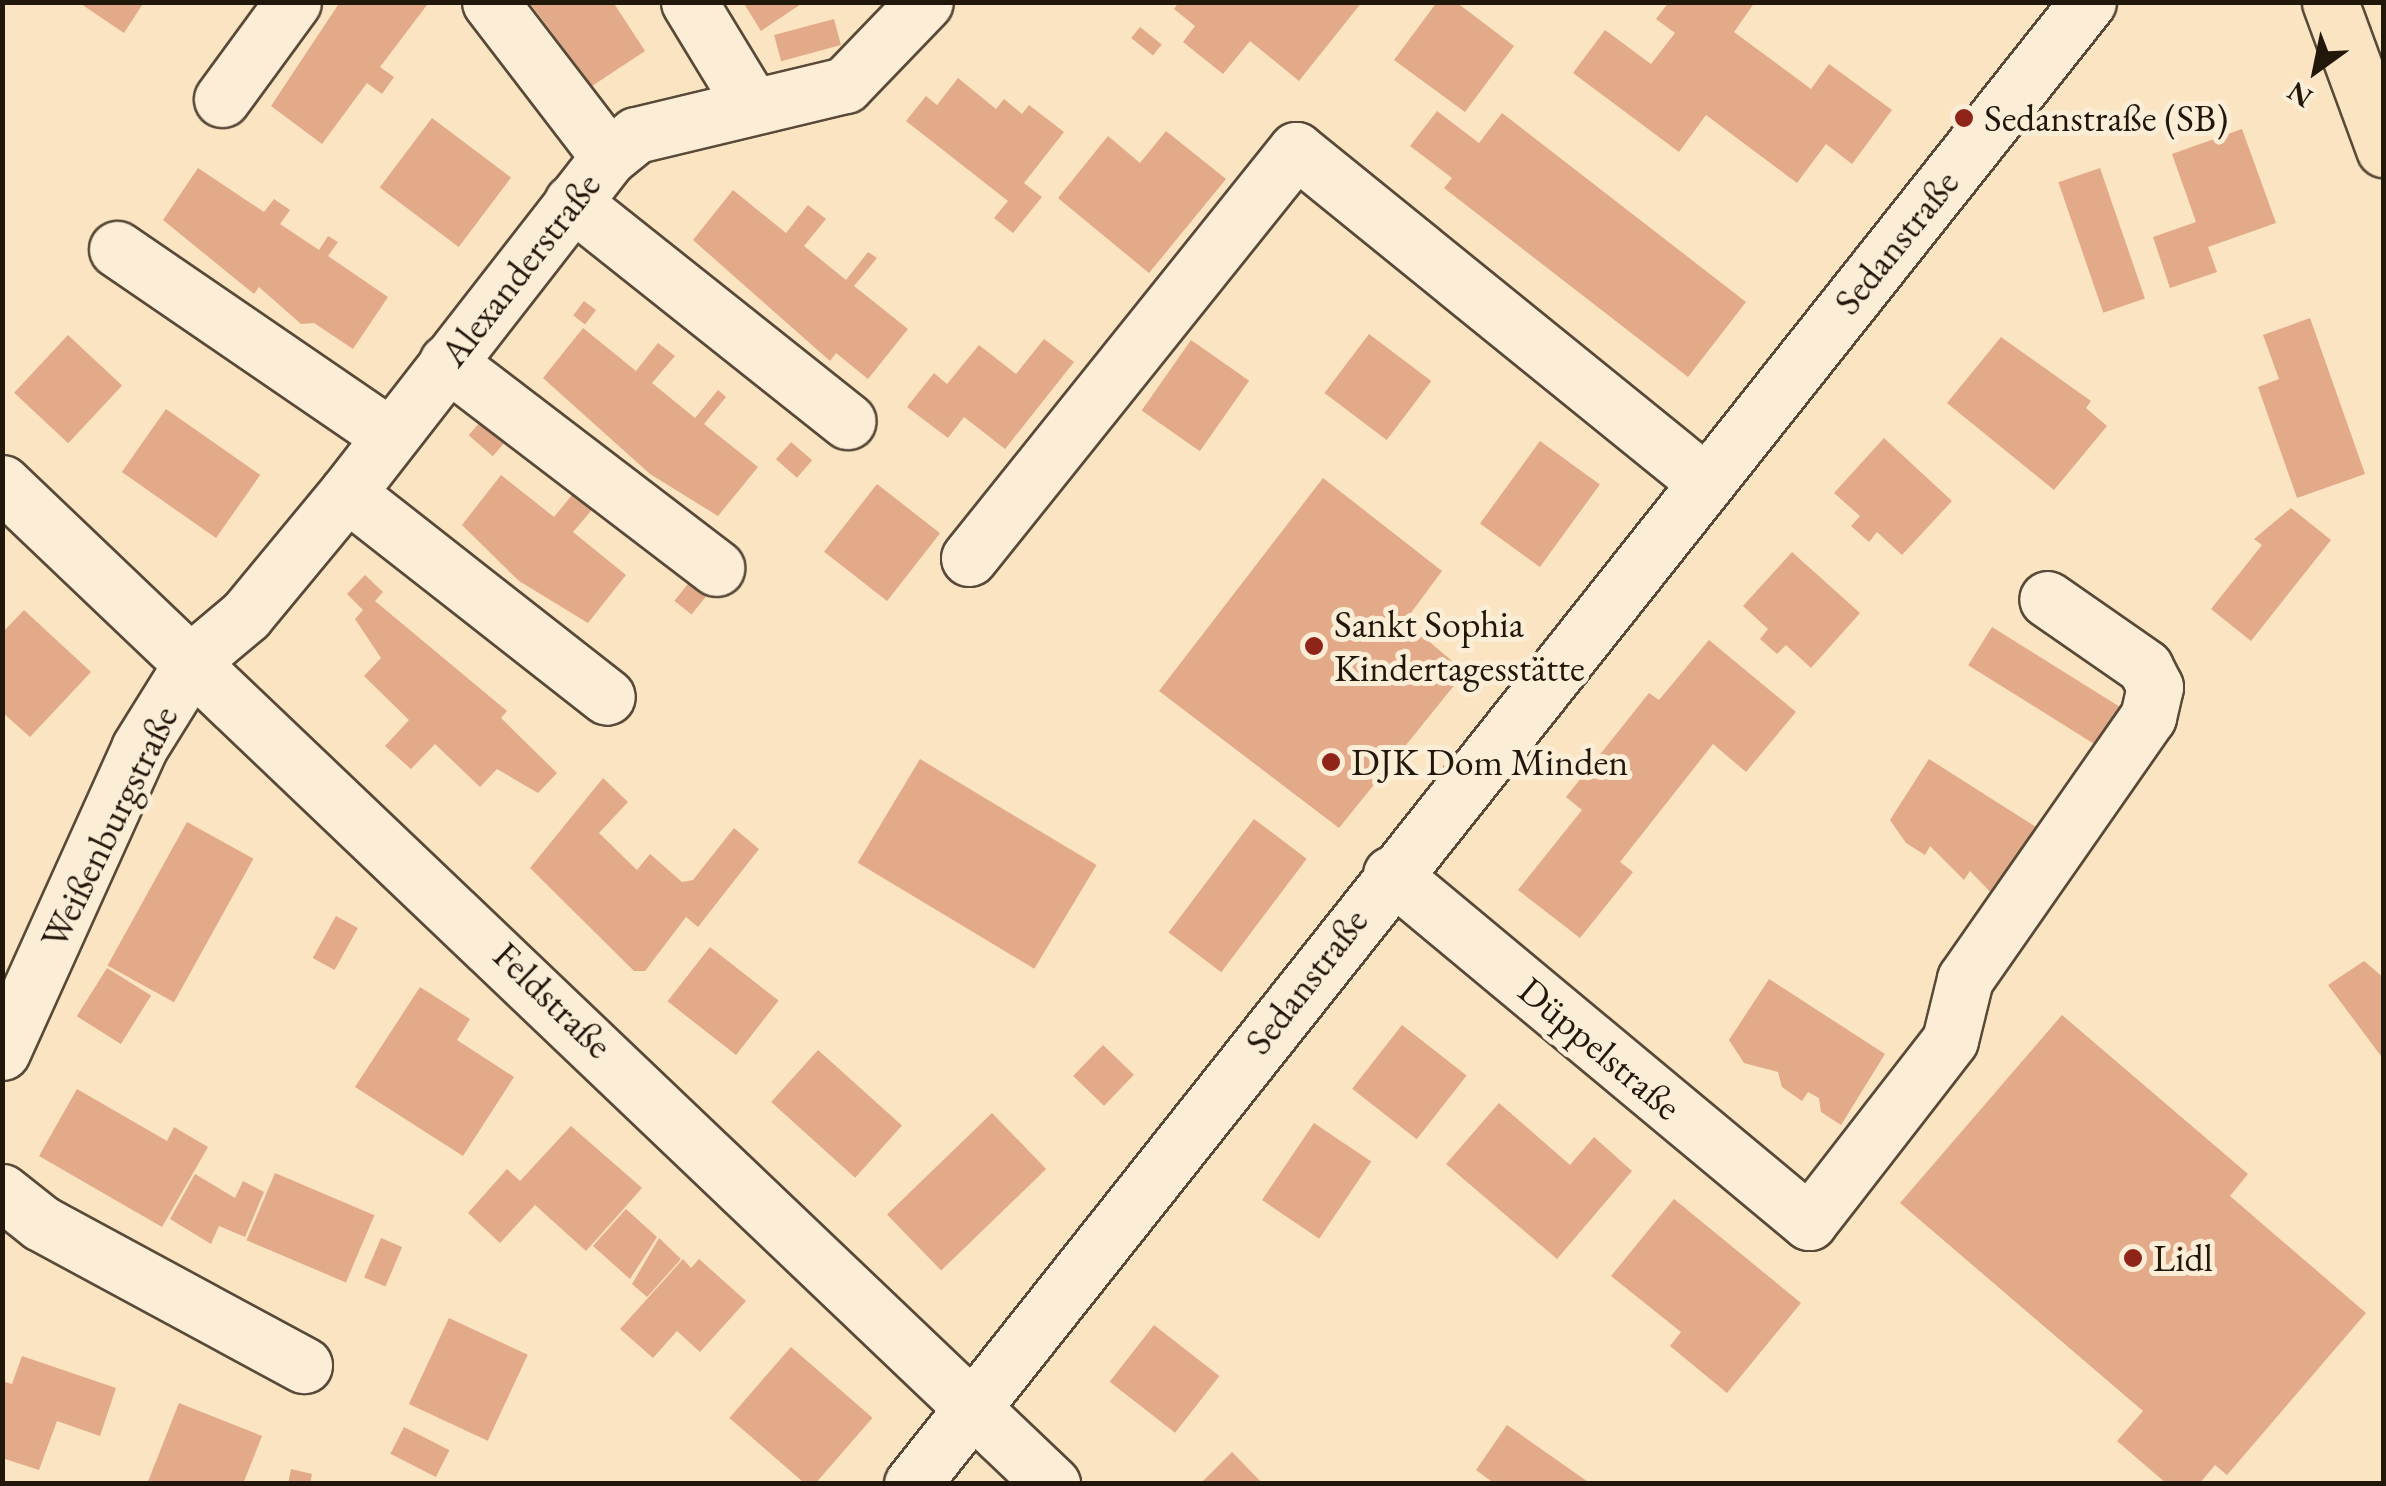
<!DOCTYPE html>
<html>
<head>
<meta charset="utf-8">
<style>
  body { margin:0 }
  #map { position:relative; width:2386px; height:1486px; overflow:hidden; background:#fbe4c2; font-family:"EB Garamond",serif }
  div>[style] { position:absolute }
  .building>* { inset:0; background:#e3aa89; transform-origin:0 0 }
  .roads { filter:drop-shadow(2px 0 #584a38) drop-shadow(-2px 0 #584a38) drop-shadow(0 2px #584a38) drop-shadow(0 -2px #584a38) }
  .minor>* { height:55px; margin:-27.5px; padding:0 27.5px; transform-origin:27.5px; border-radius:27.5px; background:#fcedd7 }
  .major>* { height:55px; margin:-27.5px; padding:0 27.5px; transform-origin:27.5px; border-radius:27.5px; background:#fbe4c2 }
  .dots>* { width:28px; height:28px; translate:-50% -50%; box-sizing:border-box; border:5px solid #fcedd7; border-radius:50% }
  span { translate:-50% -50%; white-space:nowrap; text-align:center; line-height:1.15; -webkit-text-stroke:10px #fcedd7; paint-order:stroke }
  .poi-label { font-size:38px; color:#21170a }
  .left { translate:0 -50%; text-align:left }
  .street-label { font-size:38px; color:#21170a }
  .frame { position:absolute; inset:0; border:5px solid #21170a; pointer-events:none }
  .north { position:absolute; left:2266px; top:20px; width:100px; height:100px; -webkit-text-stroke:8px #fcedd7; paint-order:stroke; rotate:213deg; font-size:28px; font-weight:700; line-height:40px; text-align:center; color:#21170a }
  .north::after { content:''; display:block; margin:auto; width:35px; height:45px; background:#21170a; clip-path:polygon(50% 0,100% 100%,50% 72%,0 100%) }
</style>
</head>
<body>
<div id="map">
  <div class="building">
    <i style="clip-path:polygon(78px 2px,144px 2px,124px 33px)"></i>
    <i style="clip-path:polygon(529px 2px,613px 2px,645px 51px,592px 86px)"></i>
    <i style="clip-path:polygon(743px 2px,804px 2px,761px 31px)"></i>
    <i style="clip-path:polygon(1179px 2px,1362px 2px,1299px 81px,1250px 41px,1223px 74px,1183px 42px,1195px 26px,1174px 9px)"></i>
    <i style="clip-path:polygon(1437px 2px,1456px 2px,1514px 46px,1465px 112px,1394px 60px)"></i>
    <i style="clip-path:polygon(1669px 2px,1755px 2px,1734px 32px,1811px 89px,1829px 64px,1892px 110px,1852px 164px,1826px 144px,1797px 183px,1706px 115px,1679px 152px,1573px 73px,1605px 30px,1651px 64px,1675px 33px,1656px 19px)"></i>
    <i style="clip-path:polygon(338px 5px,427px 5px,380px 67px,394px 77px,382px 94px,367px 83px,322px 144px,271px 106px)"></i>
    <i style="left:834px;top:19px;width:27px;height:62px;rotate:75deg"></i>
    <i style="left:1140px;top:27px;width:28px;height:14px;rotate:39deg"></i>
    <i style="clip-path:polygon(958px 78px,996px 109px,1004px 99px,1022px 114px,1029px 105px,1064px 132px,1024px 183px,1042px 197px,1013px 233px,994px 218px,1008px 201px,906px 121px,926px 96px,937px 105px)"></i>
    <i style="clip-path:polygon(1437px 111px,1479px 143px,1502px 113px,1746px 302px,1688px 377px,1444px 188px,1452px 178px,1410px 146px)"></i>
    <i style="left:432px;top:118px;width:99px;height:87px;rotate:37deg"></i>
    <i style="clip-path:polygon(2242px 129px,2276px 223px,2208px 247px,2217px 272px,2170px 288px,2153px 237px,2196px 222px,2172px 154px)"></i>
    <i style="clip-path:polygon(1166px 131px,1226px 179px,1149px 273px,1058px 198px,1108px 136px,1140px 163px)"></i>
    <i style="clip-path:polygon(198px 168px,264px 212px,274px 199px,290px 210px,280px 224px,319px 250px,328px 236px,338px 242px,328px 256px,388px 297px,353px 349px,314px 323px,301px 324px,259px 287px,254px 294px,163px 220px)"></i>
    <i style="left:2100px;top:168px;width:138px;height:44px;rotate:71deg"></i>
    <i style="clip-path:polygon(733px 190px,786px 233px,808px 205px,826px 219px,804px 246px,846px 280px,868px 252px,877px 258px,854px 286px,908px 329px,868px 379px,836px 353px,830px 361px,693px 240px)"></i>
    <i style="left:584px;top:301px;width:15px;height:18px;rotate:37deg"></i>
    <i style="clip-path:polygon(2310px 318px,2365px 474px,2297px 498px,2258px 387px,2279px 379px,2263px 335px)"></i>
    <i style="clip-path:polygon(583px 328px,636px 371px,658px 343px,675px 356px,652px 383px,695px 418px,718px 390px,726px 397px,704px 424px,758px 467px,718px 516px,650px 474px,543px 378px)"></i>
    <i style="left:1369px;top:334px;width:78px;height:74px;rotate:37deg"></i>
    <i style="left:68px;top:335px;width:74px;height:79px;rotate:43deg"></i>
    <i style="clip-path:polygon(2001px 337px,2091px 401px,2086px 408px,2107px 426px,2054px 490px,1947px 403px)"></i>
    <i style="clip-path:polygon(1044px 339px,1074px 362px,1005px 449px,964px 417px,948px 438px,907px 407px,934px 373px,947px 384px,979px 345px,1016px 374px)"></i>
    <i style="left:1191px;top:340px;width:71px;height:86px;rotate:35deg"></i>
    <i style="left:166px;top:409px;width:115px;height:77px;rotate:35deg"></i>
    <i style="left:487px;top:414px;width:32px;height:28px;rotate:41deg"></i>
    <i style="clip-path:polygon(1884px 438px,1952px 501px,1902px 555px,1877px 532px,1869px 542px,1851px 526px,1860px 516px,1834px 493px)"></i>
    <i style="left:1540px;top:441px;width:74px;height:102px;rotate:36deg"></i>
    <i style="left:791px;top:442px;width:28px;height:23px;rotate:41deg"></i>
    <i style="clip-path:polygon(501px 475px,554px 517px,577px 489px,596px 505px,573px 532px,626px 575px,588px 623px,519px 581px,462px 525px)"></i>
    <i style="clip-path:polygon(1323px 478px,1442px 571px,1405px 621px,1465px 672px,1339px 828px,1159px 691px)"></i>
    <i style="left:877px;top:484px;width:80px;height:86px;rotate:38deg"></i>
    <i style="clip-path:polygon(2291px 508px,2331px 540px,2251px 641px,2211px 609px,2262px 545px,2254px 539px)"></i>
    <i style="clip-path:polygon(1792px 552px,1860px 613px,1811px 668px,1786px 645px,1777px 654px,1760px 639px,1768px 629px,1743px 606px)"></i>
    <i style="clip-path:polygon(365px 575px,383px 592px,375px 601px,507px 711px,501px 718px,557px 773px,538px 793px,497px 769px,480px 787px,435px 744px,411px 769px,385px 746px,409px 720px,364px 676px,381px 658px,355px 619px,363px 610px,347px 594px)"></i>
    <i style="left:692px;top:579px;width:22px;height:28px;rotate:39deg"></i>
    <i style="clip-path:polygon(24px 610px,91px 672px,30px 737px,2px 712px,2px 633px)"></i>
    <i style="left:1992px;top:627px;width:160px;height:45px;rotate:32deg"></i>
    <i style="clip-path:polygon(1709px 640px,1796px 712px,1746px 772px,1713px 744px,1620px 862px,1633px 872px,1580px 938px,1518px 890px,1582px 810px,1566px 797px,1649px 693px,1659px 700px)"></i>
    <i style="left:920px;top:759px;width:206px;height:121px;rotate:31deg"></i>
    <i style="clip-path:polygon(1929px 759px,2047px 834px,2002px 904px,1970px 871px,1964px 880px,1930px 846px,1925px 855px,1906px 843px,1890px 820px)"></i>
    <i style="clip-path:polygon(603px 778px,628px 802px,599px 833px,637px 870px,650px 854px,682px 882px,693px 880px,734px 828px,759px 849px,698px 927px,686px 917px,645px 971px,634px 971px,530px 868px)"></i>
    <i style="left:1254px;top:819px;width:66px;height:142px;rotate:37deg"></i>
    <i style="left:187px;top:822px;width:76px;height:164px;rotate:29deg"></i>
    <i style="left:336px;top:916px;width:25px;height:48px;rotate:29deg"></i>
    <i style="left:710px;top:947px;width:87px;height:69px;rotate:38deg"></i>
    <i style="clip-path:polygon(2364px 961px,2384px 978px,2384px 1060px,2328px 985px)"></i>
    <i style="left:107px;top:968px;width:52px;height:57px;rotate:32deg"></i>
    <i style="clip-path:polygon(1769px 979px,1885px 1054px,1841px 1125px,1821px 1112px,1819px 1098px,1808px 1092px,1802px 1101px,1782px 1087px,1778px 1072px,1744px 1063px,1729px 1040px)"></i>
    <i style="clip-path:polygon(420px 987px,470px 1019px,457px 1040px,514px 1077px,463px 1156px,355px 1087px)"></i>
    <i style="clip-path:polygon(2062px 1015px,2248px 1174px,2230px 1196px,2366px 1313px,2227px 1475px,2215px 1465px,2199px 1484px,2167px 1484px,2117px 1441px,2143px 1411px,1900px 1203px)"></i>
    <i style="left:1402px;top:1025px;width:82px;height:81px;rotate:38deg"></i>
    <i style="left:1103px;top:1045px;width:43px;height:43px;rotate:44deg"></i>
    <i style="left:818px;top:1050px;width:113px;height:70px;rotate:42deg"></i>
    <i style="clip-path:polygon(77px 1089px,167px 1141px,174px 1127px,208px 1147px,162px 1227px,39px 1156px)"></i>
    <i style="clip-path:polygon(1499px 1103px,1570px 1165px,1594px 1137px,1632px 1171px,1557px 1259px,1446px 1164px)"></i>
    <i style="left:992px;top:1113px;width:78px;height:146px;rotate:46deg"></i>
    <i style="left:1314px;top:1123px;width:69px;height:93px;rotate:34deg"></i>
    <i style="clip-path:polygon(571px 1126px,642px 1188px,586px 1251px,535px 1205px,500px 1243px,468px 1213px,507px 1169px,520px 1181px)"></i>
    <i style="left:275px;top:1173px;width:108px;height:73px;rotate:23deg"></i>
    <i style="clip-path:polygon(195px 1174px,235px 1198px,243px 1181px,264px 1192px,245px 1237px,219px 1226px,211px 1244px,170px 1219px)"></i>
    <i style="clip-path:polygon(1674px 1199px,1801px 1303px,1727px 1393px,1670px 1346px,1681px 1332px,1611px 1276px)"></i>
    <i style="clip-path:polygon(626px 1209px,657px 1237px,630px 1279px,593px 1246px)"></i>
    <i style="left:381px;top:1238px;width:23px;height:43px;rotate:23deg"></i>
    <i style="clip-path:polygon(659px 1238px,681px 1259px,647px 1297px,632px 1284px)"></i>
    <i style="clip-path:polygon(683px 1259px,691px 1268px,699px 1259px,746px 1301px,700px 1352px,677px 1331px,653px 1358px,620px 1329px)"></i>
    <i style="left:449px;top:1318px;width:87px;height:95px;rotate:25deg"></i>
    <i style="left:1154px;top:1325px;width:83px;height:72px;rotate:38deg"></i>
    <i style="left:791px;top:1347px;width:108px;height:94px;rotate:41deg"></i>
    <i style="clip-path:polygon(22px 1356px,116px 1388px,100px 1436px,57px 1421px,39px 1470px,2px 1458px,2px 1381px,12px 1384px)"></i>
    <i style="clip-path:polygon(179px 1403px,262px 1436px,243px 1484px,147px 1484px)"></i>
    <i style="clip-path:polygon(1507px 1425px,1591px 1484px,1495px 1484px,1476px 1470px)"></i>
    <i style="left:404px;top:1427px;width:51px;height:30px;rotate:27deg"></i>
    <i style="clip-path:polygon(1232px 1452px,1263px 1484px,1200px 1484px)"></i>
    <i style="clip-path:polygon(291px 1469px,312px 1474px,310px 1484px,288px 1484px)"></i>
  </div>
  <div class="roads">
    <div class="minor">
      <i style="left:490px;top:2px;width:195px;rotate:52.5deg"></i>
      <i style="left:689px;top:2px;width:119px;rotate:58.7deg"></i>
      <i style="left:222px;top:99px;width:120px;rotate:-53.8deg"></i>
      <i style="left:572px;top:202px;width:352px;rotate:38.5deg"></i>
      <i style="left:117px;top:249px;width:331px;rotate:34.4deg"></i>
      <i style="left:447px;top:362px;width:339px;rotate:37.4deg"></i>
      <i style="left:2px;top:483px;width:1451px;rotate:43.63deg"></i>
      <i style="left:347px;top:493px;width:330px;rotate:38.1deg"></i>
      <i style="left:969px;top:558px;width:523px;rotate:-51.29deg"></i>
      <i style="left:1296px;top:150px;width:525px;rotate:39.05deg"></i>
      <i style="left:1391px;top:874px;width:544px;rotate:39.78deg"></i>
      <i style="left:1809px;top:1222px;width:230px;rotate:-52.2deg"></i>
      <i style="left:1950px;top:1040px;width:63px;rotate:-76.2deg"></i>
      <i style="left:1965px;top:979px;width:320px;rotate:-55.1deg"></i>
      <i style="left:2148px;top:717px;width:31px;rotate:-77deg"></i>
      <i style="left:2155px;top:687px;width:22px;rotate:-117deg"></i>
      <i style="left:2145px;top:667px;width:119px;rotate:-145.2deg"></i>
      <i style="left:2px;top:1052px;width:333px;rotate:-65.7deg"></i>
      <i style="left:139px;top:748px;width:106px;rotate:-58.1deg"></i>
      <i style="left:195px;top:658px;width:67px;rotate:-40.1deg"></i>
      <i style="left:246px;top:615px;width:158px;rotate:-50.4deg"></i>
      <i style="left:347px;top:493px;width:426px;rotate:-52.1deg"></i>
      <i style="left:609px;top:157px;width:35px;rotate:-39deg"></i>
      <i style="left:636px;top:135px;width:215px;rotate:-13.5deg"></i>
      <i style="left:845px;top:85px;width:115px;rotate:-46.1deg"></i>
      <i style="left:2px;top:1192px;width:50px;rotate:38.5deg"></i>
      <i style="left:41px;top:1223px;width:299px;rotate:28.4deg"></i>
      <i style="left:912px;top:1484px;width:1892px;rotate:-51.57deg"></i>
    </div>
    <div class="major">
      <i style="left:2330px;top:2px;width:157px;rotate:69.8deg"></i>
    </div>
  </div>
  <div class="dots">
    <i style="left:1964px;top:118px;background:#8f2418"></i>
    <i style="left:1314px;top:646px;background:#8f2418"></i>
    <i style="left:1331px;top:762px;background:#8f2418"></i>
    <i style="left:2133px;top:1258px;background:#8f2418"></i>
  </div>
  <div class="poi-label">
    <span class="left" style="left:1984px;top:118px">Sedanstraße (SB)</span>
    <span class="left" style="left:1334px;top:646px">Sankt Sophia<br>Kindertagesstätte</span>
    <span class="left" style="left:1351px;top:762px">DJK Dom Minden</span>
    <span class="left" style="left:2153px;top:1258px">Lidl</span>
  </div>
  <div class="street-label">
    <span style="left:1896px;top:242px;rotate:-51deg">Sedanstraße</span>
    <span style="left:520px;top:269px;rotate:-52deg">Alexanderstraße</span>
    <span style="left:109px;top:827px;rotate:-64deg">Weißenburgstraße</span>
    <span style="left:1306px;top:981px;rotate:-52deg">Sedanstraße</span>
    <span style="left:553px;top:1000px;rotate:44deg">Feldstraße</span>
    <span style="left:1600px;top:1048px;rotate:40deg">Düppelstraße</span>
  </div>
  <div class="frame"></div>
  <div class="north">N</div>
</div>
</body>
</html>
